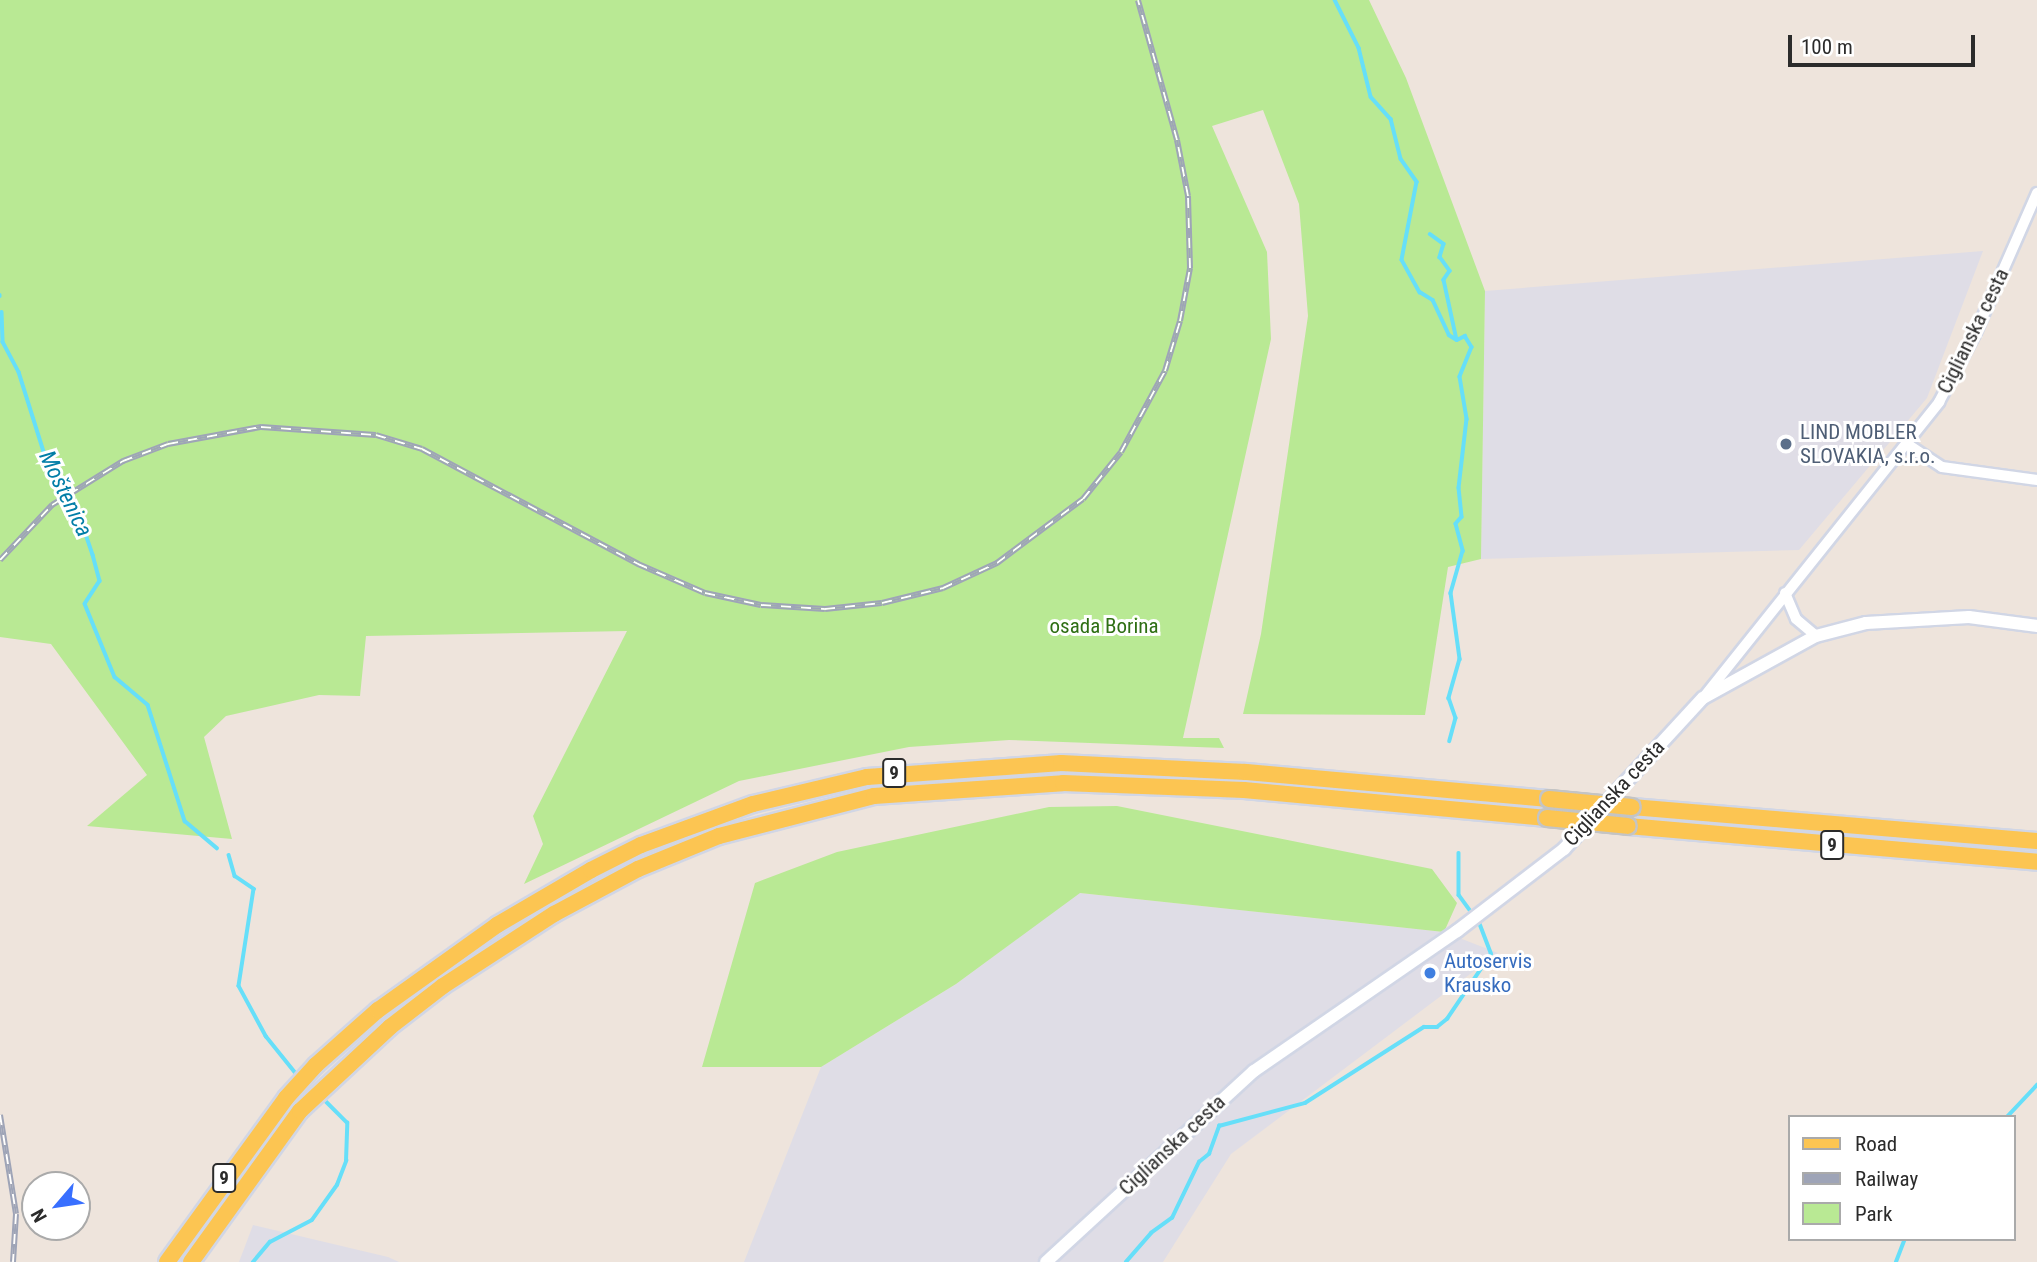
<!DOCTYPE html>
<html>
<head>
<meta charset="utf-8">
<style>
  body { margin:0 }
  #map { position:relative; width:2037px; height:1262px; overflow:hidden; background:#eee4dc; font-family:"Roboto Condensed",sans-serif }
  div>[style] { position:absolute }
  .industrial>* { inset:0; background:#dfdde6 }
  .green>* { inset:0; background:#b9e994 }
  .stream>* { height:3.5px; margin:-1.75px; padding:0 1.75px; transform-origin:1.75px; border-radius:1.75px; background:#66dff9 }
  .roads { filter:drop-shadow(2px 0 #d1d6e5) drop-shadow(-2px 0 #d1d6e5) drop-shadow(0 2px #d1d6e5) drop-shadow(0 -2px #d1d6e5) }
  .minor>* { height:10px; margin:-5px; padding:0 5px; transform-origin:5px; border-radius:5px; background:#fff }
  .tertiary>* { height:12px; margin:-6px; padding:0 6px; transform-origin:6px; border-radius:6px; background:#fff }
  .primary>* { height:16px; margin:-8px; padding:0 8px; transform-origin:8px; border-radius:8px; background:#fcc552 }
  .rail>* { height:6px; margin-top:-3px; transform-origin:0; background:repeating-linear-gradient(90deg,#fff 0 10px,#9ea4b7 0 20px); box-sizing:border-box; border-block:2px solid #9ea4b7 }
  .bridges { filter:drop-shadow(2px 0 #c4c4c4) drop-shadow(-2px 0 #c4c4c4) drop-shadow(0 2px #c4c4c4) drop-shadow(0 -2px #c4c4c4) }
  .primary-bridge>* { height:16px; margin:-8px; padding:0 8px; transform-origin:8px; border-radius:8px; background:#fcc552 }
  .dots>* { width:19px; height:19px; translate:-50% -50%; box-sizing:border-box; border:4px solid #fff; border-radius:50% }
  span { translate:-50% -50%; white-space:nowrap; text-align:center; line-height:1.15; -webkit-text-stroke:6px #fff; paint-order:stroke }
  .shield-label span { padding:2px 5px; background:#fff; border:2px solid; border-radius:5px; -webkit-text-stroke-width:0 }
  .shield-label { font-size:19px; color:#2b2b2b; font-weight:700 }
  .street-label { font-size:21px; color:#2b2b2b }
  .service-label { font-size:21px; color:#4e5e75 }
  .left { translate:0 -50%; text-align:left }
  .park-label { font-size:21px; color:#2f6f14 }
  .shop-label { font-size:21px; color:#366cbe }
  .water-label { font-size:23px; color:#027ea7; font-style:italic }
  .legend { position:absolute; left:1788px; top:1115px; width:228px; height:126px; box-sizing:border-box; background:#fff; border:2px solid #aaa; margin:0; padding:9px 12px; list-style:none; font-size:21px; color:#2b2b2b }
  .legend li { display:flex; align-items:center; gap:14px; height:35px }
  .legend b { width:35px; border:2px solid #aaa }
  .north { position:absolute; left:21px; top:1171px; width:70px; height:70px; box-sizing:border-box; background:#fff; border:2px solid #aaa; border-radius:50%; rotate:241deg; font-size:19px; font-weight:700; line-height:28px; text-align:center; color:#2b2b2b }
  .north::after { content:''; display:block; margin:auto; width:24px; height:32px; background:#386fff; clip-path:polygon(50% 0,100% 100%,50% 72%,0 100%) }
  .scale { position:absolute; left:1788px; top:35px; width:187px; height:32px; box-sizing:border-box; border:4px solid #2b2b2b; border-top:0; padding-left:9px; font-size:21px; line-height:24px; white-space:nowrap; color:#2b2b2b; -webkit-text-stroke:5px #fff; paint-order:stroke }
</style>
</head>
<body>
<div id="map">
  <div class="industrial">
    <i style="clip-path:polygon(1983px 251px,1927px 398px,1799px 550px,1481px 559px,1485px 291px)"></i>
    <i style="clip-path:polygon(1079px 893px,1444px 932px,1498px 953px,1231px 1154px,1163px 1262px,744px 1262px,821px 1067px,956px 984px)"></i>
    <i style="clip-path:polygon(253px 1225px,388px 1257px,399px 1262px,239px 1262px)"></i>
  </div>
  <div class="green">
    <i style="clip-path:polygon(0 0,1369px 0,1406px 78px,1485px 291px,1481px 559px,1448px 567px,1425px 715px,1243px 714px,1261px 634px,1308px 316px,1299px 204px,1263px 110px,1212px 126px,1267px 252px,1271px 339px,1183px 738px,1219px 738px,1224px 748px,1009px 740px,909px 747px,739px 781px,524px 884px,543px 844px,533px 816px,627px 631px,366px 636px,360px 696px,319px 695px,226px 716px,204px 737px,232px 839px,87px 826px,147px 775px,51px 644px,0 637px)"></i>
    <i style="clip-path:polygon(1117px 806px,1432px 869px,1457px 903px,1444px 932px,1080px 893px,956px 984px,821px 1067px,702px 1067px,755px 883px,837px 852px,1049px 807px)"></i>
  </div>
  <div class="stream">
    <i style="left:1335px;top:0;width:54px;rotate:63.4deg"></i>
    <i style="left:1359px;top:48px;width:50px;rotate:76.2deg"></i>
    <i style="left:1371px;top:97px;width:30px;rotate:48deg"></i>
    <i style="left:1391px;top:119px;width:41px;rotate:76deg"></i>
    <i style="left:1401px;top:159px;width:28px;rotate:55deg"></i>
    <i style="left:1417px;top:182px;width:79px;rotate:100.9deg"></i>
    <i style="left:1402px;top:260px;width:37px;rotate:61deg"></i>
    <i style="left:1420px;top:292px;width:15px;rotate:32deg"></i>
    <i style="left:1433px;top:300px;width:38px;rotate:65deg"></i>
    <i style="left:1449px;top:335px;width:9px;rotate:32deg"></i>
    <i style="left:1457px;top:340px;width:9px;rotate:-27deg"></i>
    <i style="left:1465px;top:336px;width:13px;rotate:58deg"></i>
    <i style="left:1472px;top:347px;width:32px;rotate:112deg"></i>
    <i style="left:1460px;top:377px;width:43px;rotate:80.5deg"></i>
    <i style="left:1467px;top:419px;width:69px;rotate:96.6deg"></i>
    <i style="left:1459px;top:488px;width:29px;rotate:84deg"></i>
    <i style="left:1462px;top:517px;width:9px;rotate:131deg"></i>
    <i style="left:1456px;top:524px;width:28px;rotate:75deg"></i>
    <i style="left:1463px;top:551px;width:44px;rotate:105.9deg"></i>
    <i style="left:1451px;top:593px;width:67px;rotate:82.2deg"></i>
    <i style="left:1460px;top:659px;width:41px;rotate:105.8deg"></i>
    <i style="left:1449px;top:698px;width:21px;rotate:71deg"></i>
    <i style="left:1456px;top:718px;width:24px;rotate:105deg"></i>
    <i style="left:1430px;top:234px;width:17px;rotate:36deg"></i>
    <i style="left:1444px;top:244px;width:14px;rotate:107deg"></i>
    <i style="left:1440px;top:257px;width:17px;rotate:54deg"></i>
    <i style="left:1450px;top:271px;width:11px;rotate:124deg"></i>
    <i style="left:1444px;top:280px;width:61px;rotate:77.8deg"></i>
    <i style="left:0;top:295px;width:1px;rotate:90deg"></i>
    <i style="left:2px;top:312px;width:30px;rotate:88deg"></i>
    <i style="left:3px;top:342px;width:34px;rotate:62deg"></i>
    <i style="left:19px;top:372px;width:104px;rotate:72.6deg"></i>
    <i style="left:50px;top:471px;width:43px;rotate:52.6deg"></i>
    <i style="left:76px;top:505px;width:53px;rotate:71.2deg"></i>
    <i style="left:93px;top:555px;width:27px;rotate:75deg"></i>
    <i style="left:100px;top:581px;width:27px;rotate:123deg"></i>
    <i style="left:85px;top:604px;width:79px;rotate:67.7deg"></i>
    <i style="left:115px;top:677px;width:43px;rotate:40.3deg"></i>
    <i style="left:148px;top:705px;width:122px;rotate:72.3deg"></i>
    <i style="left:185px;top:821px;width:42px;rotate:40.2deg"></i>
    <i style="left:1459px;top:853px;width:42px;rotate:90deg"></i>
    <i style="left:1459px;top:895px;width:19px;rotate:54deg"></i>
    <i style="left:229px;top:855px;width:22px;rotate:74deg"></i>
    <i style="left:235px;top:876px;width:23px;rotate:34deg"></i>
    <i style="left:254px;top:889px;width:98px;rotate:98.8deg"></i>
    <i style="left:239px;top:986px;width:57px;rotate:61.6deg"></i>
    <i style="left:266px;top:1036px;width:51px;rotate:51.3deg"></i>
    <i style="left:2007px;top:1117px;width:44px;rotate:-46.8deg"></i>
    <i style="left:253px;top:1262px;width:26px;rotate:-50deg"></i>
    <i style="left:270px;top:1242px;width:47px;rotate:-27.6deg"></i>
    <i style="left:312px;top:1220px;width:43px;rotate:-54.5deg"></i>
    <i style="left:337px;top:1185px;width:26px;rotate:-69deg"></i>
    <i style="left:346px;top:1161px;width:38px;rotate:-88deg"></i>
    <i style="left:347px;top:1123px;width:35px;rotate:-135deg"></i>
    <i style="left:1126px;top:1262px;width:38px;rotate:-49deg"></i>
    <i style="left:1151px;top:1233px;width:26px;rotate:-36deg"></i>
    <i style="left:1172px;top:1218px;width:62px;rotate:-64.3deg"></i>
    <i style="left:1199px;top:1162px;width:13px;rotate:-39deg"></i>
    <i style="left:1209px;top:1154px;width:30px;rotate:-70deg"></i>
    <i style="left:1219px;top:1126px;width:89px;rotate:-15deg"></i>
    <i style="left:1305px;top:1103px;width:141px;rotate:-32.6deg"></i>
    <i style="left:1424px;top:1027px;width:13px"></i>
    <i style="left:1437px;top:1027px;width:13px;rotate:-39deg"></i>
    <i style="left:1447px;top:1019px;width:78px;rotate:-55.9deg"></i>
    <i style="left:1491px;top:954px;width:31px;rotate:-111deg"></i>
    <i style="left:1896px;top:1262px;width:25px;rotate:-69deg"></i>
  </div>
  <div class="roads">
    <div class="minor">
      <i style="left:1907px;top:444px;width:42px;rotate:33.3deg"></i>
      <i style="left:1942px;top:467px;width:96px;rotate:7.8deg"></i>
      <i style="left:1785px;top:593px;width:28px;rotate:67deg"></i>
      <i style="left:1796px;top:619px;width:26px;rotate:40deg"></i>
      <i style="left:1703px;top:698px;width:379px;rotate:-51.4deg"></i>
      <i style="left:1939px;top:402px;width:79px;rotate:-62.1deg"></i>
      <i style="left:1976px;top:332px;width:152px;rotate:-66.3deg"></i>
    </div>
    <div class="tertiary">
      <i style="left:1046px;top:1262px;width:282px;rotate:-42.6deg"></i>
      <i style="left:1254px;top:1071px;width:247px;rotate:-34.6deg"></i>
      <i style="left:1457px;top:931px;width:135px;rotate:-37.5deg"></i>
      <i style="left:1564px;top:849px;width:205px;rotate:-47.4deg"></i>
      <i style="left:1703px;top:698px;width:129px;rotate:-28.8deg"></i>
      <i style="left:1816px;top:636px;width:52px;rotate:-14.6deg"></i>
      <i style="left:1866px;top:623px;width:103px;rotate:-3.3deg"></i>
      <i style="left:1969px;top:617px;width:69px;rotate:7.5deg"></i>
    </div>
    <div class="primary">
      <i style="left:1632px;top:807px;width:406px;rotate:4.8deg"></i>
      <i style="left:1628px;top:826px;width:411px;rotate:5deg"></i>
      <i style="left:167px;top:1262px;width:203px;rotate:-54deg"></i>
      <i style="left:286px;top:1098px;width:45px;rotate:-47.7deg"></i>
      <i style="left:316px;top:1065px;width:83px;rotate:-41.6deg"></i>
      <i style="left:378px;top:1010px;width:146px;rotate:-35.5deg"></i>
      <i style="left:497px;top:925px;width:109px;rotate:-30.3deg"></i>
      <i style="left:591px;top:870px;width:56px;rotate:-26.6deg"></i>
      <i style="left:641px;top:845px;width:119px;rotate:-20.1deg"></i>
      <i style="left:753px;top:804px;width:117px;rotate:-13.3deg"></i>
      <i style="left:867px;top:777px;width:195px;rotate:-4.1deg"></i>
      <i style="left:1061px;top:763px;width:185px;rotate:2.8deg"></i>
      <i style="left:1246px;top:772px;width:304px;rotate:5.1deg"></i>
      <i style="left:191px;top:1262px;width:186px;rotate:-54.2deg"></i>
      <i style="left:300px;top:1111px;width:123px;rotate:-43deg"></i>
      <i style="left:390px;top:1027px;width:67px;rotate:-37.7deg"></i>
      <i style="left:443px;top:986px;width:132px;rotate:-33deg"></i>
      <i style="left:554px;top:914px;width:95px;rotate:-28.2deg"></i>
      <i style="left:638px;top:869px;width:87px;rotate:-22.2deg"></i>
      <i style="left:719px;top:836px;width:160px;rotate:-14.5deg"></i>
      <i style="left:874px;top:796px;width:189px;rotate:-3.9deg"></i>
      <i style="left:1063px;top:783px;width:181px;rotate:2.2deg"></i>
      <i style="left:1244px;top:790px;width:304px;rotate:5.3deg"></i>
    </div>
  </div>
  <div class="rail">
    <i style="left:0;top:560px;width:76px;rotate:-46.6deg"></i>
    <i style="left:52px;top:505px;width:84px;rotate:-31.8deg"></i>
    <i style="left:123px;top:461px;width:48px;rotate:-20.7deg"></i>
    <i style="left:168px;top:444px;width:95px;rotate:-10.4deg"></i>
    <i style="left:261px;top:427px;width:115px;rotate:4deg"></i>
    <i style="left:376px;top:435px;width:48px;rotate:16.9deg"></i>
    <i style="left:422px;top:449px;width:245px;rotate:28deg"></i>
    <i style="left:638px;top:564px;width:73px;rotate:23.4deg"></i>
    <i style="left:705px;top:593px;width:57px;rotate:12.1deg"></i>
    <i style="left:761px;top:605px;width:64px;rotate:3.6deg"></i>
    <i style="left:825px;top:609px;width:57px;rotate:-6deg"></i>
    <i style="left:882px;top:603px;width:63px;rotate:-13.8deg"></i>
    <i style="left:943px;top:588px;width:60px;rotate:-24.8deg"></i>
    <i style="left:997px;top:563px;width:107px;rotate:-36.7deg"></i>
    <i style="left:1083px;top:499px;width:60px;rotate:-51deg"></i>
    <i style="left:1121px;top:452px;width:92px;rotate:-61.5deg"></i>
    <i style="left:1165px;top:371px;width:52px;rotate:-73.3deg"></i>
    <i style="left:1180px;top:321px;width:54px;rotate:-79.3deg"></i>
    <i style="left:1190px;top:268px;width:72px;rotate:-91.6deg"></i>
    <i style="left:1188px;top:196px;width:57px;rotate:-101.1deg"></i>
    <i style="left:1177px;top:140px;width:145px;rotate:-105.6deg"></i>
    <i style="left:0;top:1115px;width:100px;rotate:80.8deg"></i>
    <i style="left:16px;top:1214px;width:48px;rotate:93.6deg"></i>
  </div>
  <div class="bridges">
    <div class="primary-bridge">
      <i style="left:1549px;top:799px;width:83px;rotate:5.5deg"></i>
      <i style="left:1547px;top:818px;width:81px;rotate:5.6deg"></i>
    </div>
  </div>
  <div class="dots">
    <i style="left:1786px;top:444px;background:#5c6f8a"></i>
    <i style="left:1430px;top:973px;background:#3f7fe0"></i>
  </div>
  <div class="shield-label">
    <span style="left:894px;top:773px">9</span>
    <span style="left:1832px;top:845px">9</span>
    <span style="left:224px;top:1178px">9</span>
  </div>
  <div class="street-label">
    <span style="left:1973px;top:331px;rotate:-64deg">Ciglianska cesta</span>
    <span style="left:1614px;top:793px;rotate:-47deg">Ciglianska cesta</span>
    <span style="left:1172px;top:1145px;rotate:-43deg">Ciglianska cesta</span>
  </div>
  <div class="service-label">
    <span class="left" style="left:1800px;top:444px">LIND MOBLER<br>SLOVAKIA, s.r.o.</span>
  </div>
  <div class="park-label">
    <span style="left:1104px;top:626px">osada Borina</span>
  </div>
  <div class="shop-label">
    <span class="left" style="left:1444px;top:973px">Autoservis<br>Krausko</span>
  </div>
  <div class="water-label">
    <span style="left:65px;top:494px;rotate:64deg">Moštenica</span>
  </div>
  <ul class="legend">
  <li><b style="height:9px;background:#fcc552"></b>Road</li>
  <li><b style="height:9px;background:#9ea4b7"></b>Railway</li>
  <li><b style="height:19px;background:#b9e994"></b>Park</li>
  </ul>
  <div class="north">N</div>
  <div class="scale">100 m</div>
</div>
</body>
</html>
